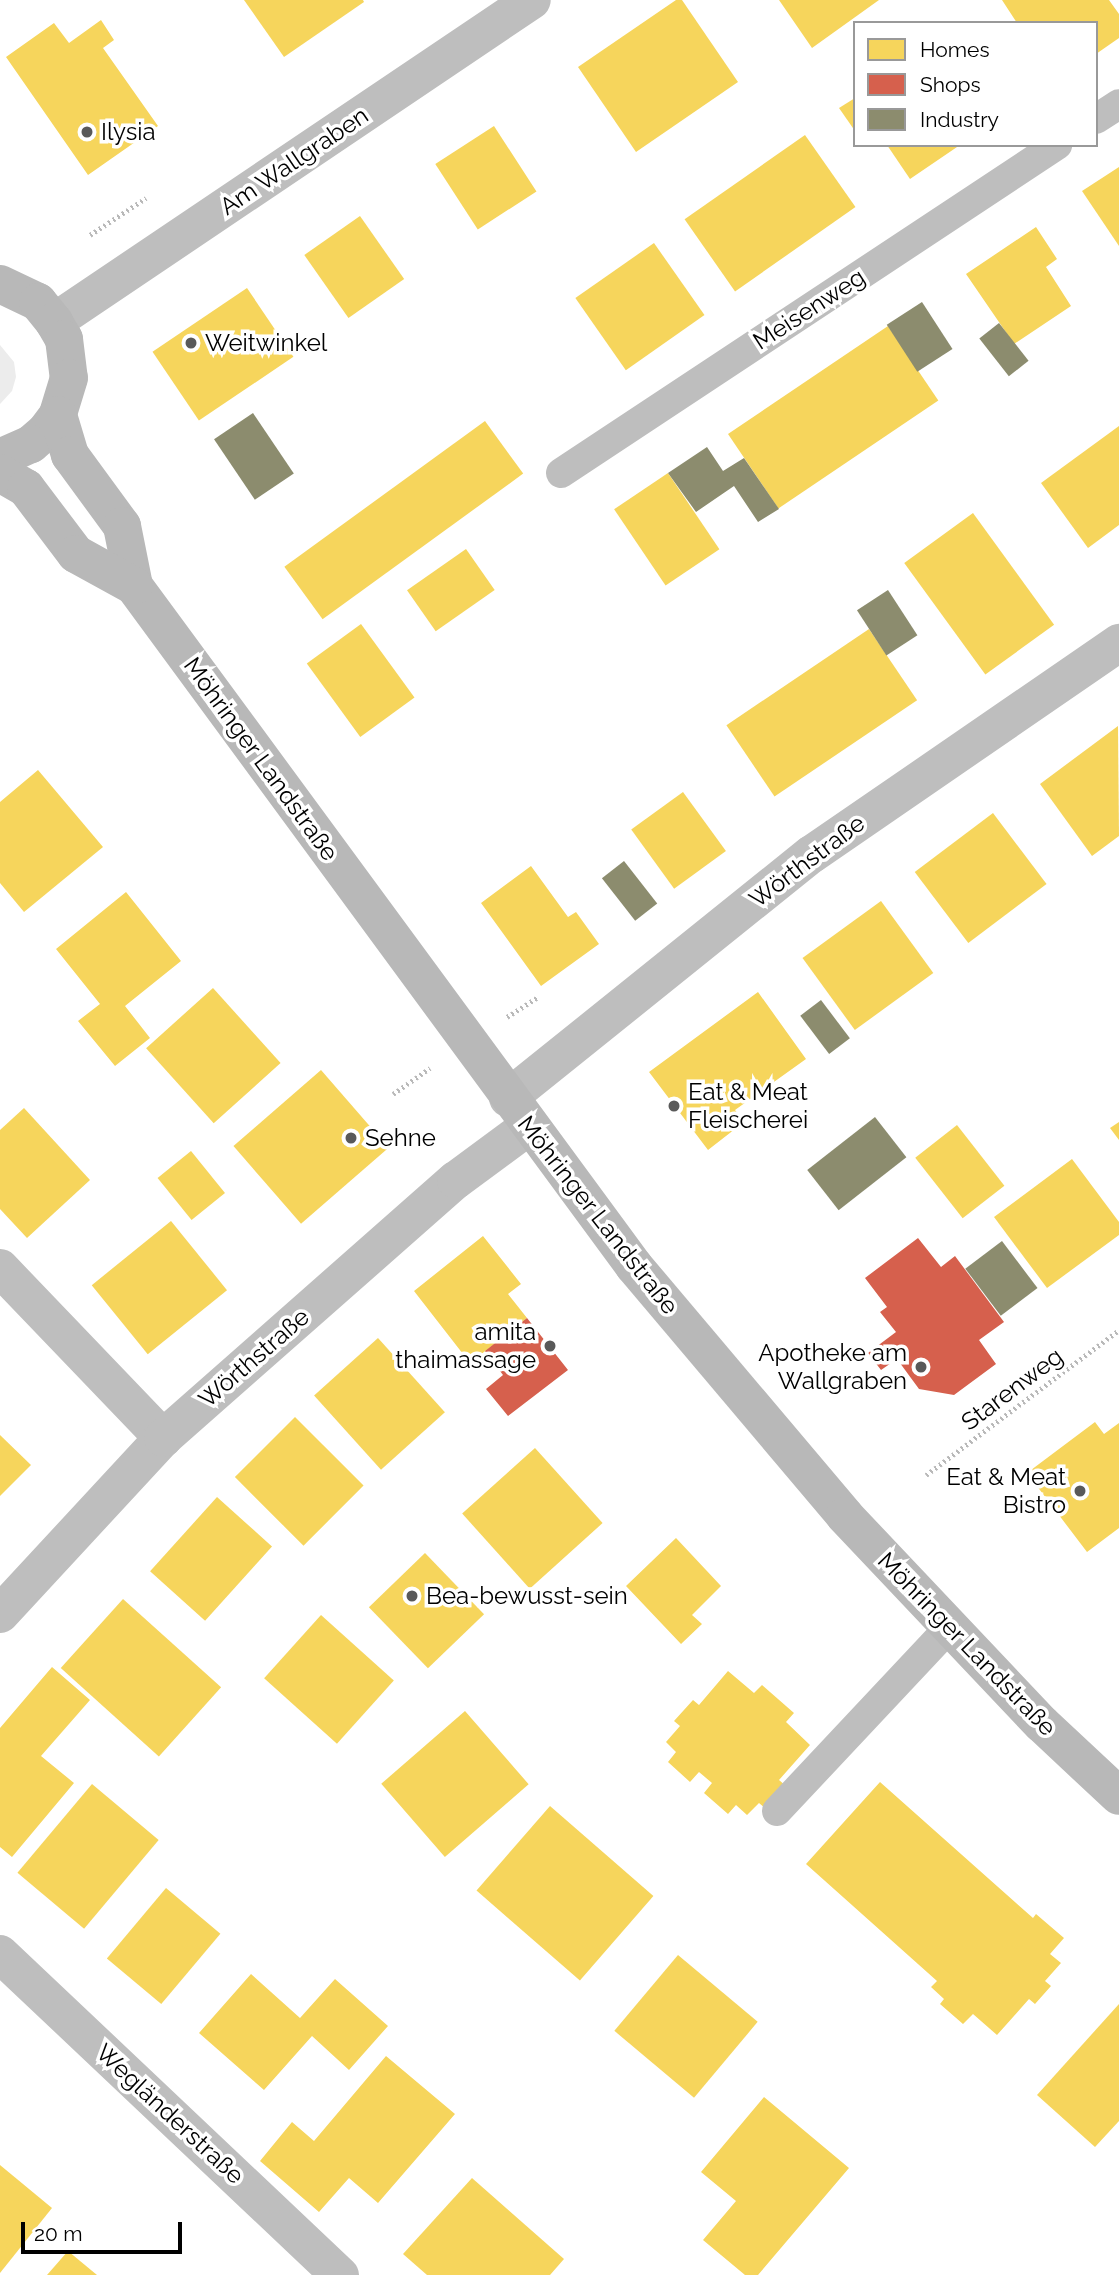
<!DOCTYPE html>
<html>
<head>
<meta charset="utf-8">
<style>
  body { margin:0 }
  #map { position:relative; width:1119px; height:2275px; overflow:hidden; background:#fff; font-family:Raleway,sans-serif }
  div>[style] { position:absolute }
  .green>* { inset:0; background:#ececec }
  .homes>* { inset:0; background:#f6d55c; transform-origin:0 0 }
  .shops>* { inset:0; background:#d6604d }
  .industry>* { inset:0; background:#8c8c6e; transform-origin:0 0 }
  .path>* { height:4.5px; margin-top:-2.25px; transform-origin:0; background:repeating-linear-gradient(90deg,#b9b9b9 0 2px,transparent 0 5.5px) }
  .service>* { height:30px; margin:-15px; padding:0 15px; transform-origin:15px; border-radius:15px; background:#bebebe }
  .minor>* { height:38px; margin:-19px; padding:0 19px; transform-origin:19px; border-radius:19px; background:#bebebe }
  .tertiary>* { height:38px; margin:-19px; padding:0 19px; transform-origin:19px; border-radius:19px; background:#bebebe }
  .secondary>* { height:38px; margin:-19px; padding:0 19px; transform-origin:19px; border-radius:19px; background:#b8b8b8 }
  .dots>* { width:19px; height:19px; translate:-50% -50%; box-sizing:border-box; border:4px solid #fff; border-radius:50% }
  span { translate:-50% -50%; white-space:nowrap; text-align:center; line-height:1.15; -webkit-text-stroke:7px #fff; paint-order:stroke }
  .poi-label { font-size:24px; color:#000 }
  .left { translate:0 -50%; text-align:left }
  .right { translate:-100% -50%; text-align:right }
  .street-label { font-size:24px; color:#000 }
  .legend { position:absolute; left:853px; top:21px; width:245px; height:126px; box-sizing:border-box; background:#fff; border:2px solid #999; margin:0; padding:9px 12px; list-style:none; font-size:21px; color:#000 }
  .legend li { display:flex; align-items:center; gap:14px; height:35px }
  .legend b { width:35px; border:2px solid #999 }
  .scale { position:absolute; left:21px; top:2222px; width:161px; height:32px; box-sizing:border-box; border:4px solid #000; border-top:0; padding-left:9px; font-size:21px; line-height:24px; white-space:nowrap; color:#000; -webkit-text-stroke:5px #fff; paint-order:stroke }
</style>
</head>
<body>
<div id="map">
  <div class="green">
    <i style="clip-path:polygon(0 345px,14px 362px,16px 377px,12px 391px,0 404px)"></i>
  </div>
  <div class="homes">
    <i style="clip-path:polygon(244px 0,363px 0,364px 2px,284px 57px)"></i>
    <i style="clip-path:polygon(676px 0,682px 0,738px 82px,636px 152px,578px 67px)"></i>
    <i style="clip-path:polygon(779px 0,879px 0,812px 48px)"></i>
    <i style="clip-path:polygon(1002px 0,1109px 0,1119px 14px,1119px 38px,1096px 54px,1096px 23px,1017px 23px)"></i>
    <i style="clip-path:polygon(101px 20px,114px 40px,103px 48px,158px 126px,88px 175px,6px 57px,54px 23px,69px 43px)"></i>
    <i style="clip-path:polygon(855px 98px,855px 131px,839px 108px)"></i>
    <i style="left:494px;top:126px;width:78px;height:70px;rotate:57deg"></i>
    <i style="left:805px;top:135px;width:88px;height:147px;rotate:55deg"></i>
    <i style="clip-path:polygon(887px 145px,960px 145px,910px 179px)"></i>
    <i style="clip-path:polygon(1119px 167px,1119px 246px,1082px 191px)"></i>
    <i style="left:360px;top:216px;width:77px;height:68px;rotate:55deg"></i>
    <i style="clip-path:polygon(1036px 227px,1057px 259px,1046px 267px,1071px 306px,1014px 344px,966px 274px)"></i>
    <i style="left:654px;top:243px;width:88px;height:96px;rotate:55deg"></i>
    <i style="left:247px;top:288px;width:83px;height:114px;rotate:56deg"></i>
    <i style="left:888px;top:326px;width:90px;height:193px;rotate:56deg"></i>
    <i style="left:485px;top:421px;width:65px;height:248px;rotate:54deg"></i>
    <i style="clip-path:polygon(1119px 426px,1119px 525px,1088px 548px,1041px 483px)"></i>
    <i style="left:668px;top:473px;width:92px;height:65px;rotate:56deg"></i>
    <i style="left:973px;top:513px;width:138px;height:85px;rotate:54deg"></i>
    <i style="left:466px;top:549px;width:50px;height:72px;rotate:55deg"></i>
    <i style="left:361px;top:624px;width:91px;height:67px;rotate:54deg"></i>
    <i style="left:869px;top:629px;width:86px;height:172px;rotate:56deg"></i>
    <i style="clip-path:polygon(1118px 726px,1119px 836px,1092px 856px,1040px 784px)"></i>
    <i style="clip-path:polygon(38px 770px,103px 847px,24px 912px,0 883px,0 802px)"></i>
    <i style="left:683px;top:792px;width:73px;height:64px;rotate:54deg"></i>
    <i style="left:993px;top:813px;width:89px;height:98px;rotate:53deg"></i>
    <i style="clip-path:polygon(531px 866px,568px 917px,576px 912px,599px 944px,541px 986px,481px 903px)"></i>
    <i style="clip-path:polygon(126px 892px,181px 961px,125px 1006px,150px 1038px,115px 1066px,78px 1021px,100px 1004px,56px 949px)"></i>
    <i style="left:881px;top:901px;width:89px;height:97px;rotate:54deg"></i>
    <i style="left:213px;top:988px;width:101px;height:90px;rotate:48deg"></i>
    <i style="clip-path:polygon(758px 992px,806px 1059px,735px 1110px,744px 1122px,708px 1150px,649px 1072px)"></i>
    <i style="left:321px;top:1070px;width:103px;height:116px;rotate:49deg"></i>
    <i style="clip-path:polygon(24px 1108px,90px 1180px,27px 1238px,0 1209px,0 1130px)"></i>
    <i style="clip-path:polygon(1119px 1122px,1119px 1140px,1110px 1128px)"></i>
    <i style="left:957px;top:1125px;width:77px;height:53px;rotate:52deg"></i>
    <i style="left:191px;top:1151px;width:54px;height:43px;rotate:51deg"></i>
    <i style="clip-path:polygon(1072px 1159px,1119px 1222px,1119px 1235px,1047px 1288px,994px 1217px)"></i>
    <i style="left:171px;top:1221px;width:89px;height:102px;rotate:51deg"></i>
    <i style="clip-path:polygon(483px 1236px,521px 1284px,508px 1294px,527px 1318px,470px 1363px,414px 1291px)"></i>
    <i style="left:378px;top:1338px;width:100px;height:86px;rotate:48deg"></i>
    <i style="left:295px;top:1417px;width:97px;height:85px;rotate:45deg"></i>
    <i style="clip-path:polygon(1095px 1422px,1104px 1434px,1119px 1423px,1119px 1528px,1087px 1552px,1027px 1473px)"></i>
    <i style="clip-path:polygon(0 1435px,31px 1465px,0 1496px)"></i>
    <i style="left:535px;top:1448px;width:101px;height:98px;rotate:48deg"></i>
    <i style="left:217px;top:1497px;width:74px;height:100px;rotate:42deg"></i>
    <i style="clip-path:polygon(676px 1538px,721px 1586px,692px 1615px,702px 1624px,681px 1644px,626px 1586px)"></i>
    <i style="left:425px;top:1553px;width:85px;height:78px;rotate:46deg"></i>
    <i style="left:123px;top:1599px;width:132px;height:93px;rotate:42deg"></i>
    <i style="left:321px;top:1615px;width:98px;height:85px;rotate:42deg"></i>
    <i style="clip-path:polygon(52px 1667px,90px 1700px,41px 1756px,74px 1783px,12px 1857px,0 1847px,0 1728px)"></i>
    <i style="clip-path:polygon(728px 1671px,754px 1693px,762px 1685px,794px 1713px,786px 1722px,810px 1745px,779px 1780px,786px 1786px,765px 1808px,759px 1803px,747px 1815px,736px 1805px,728px 1814px,704px 1793px,712px 1783px,699px 1772px,690px 1782px,668px 1762px,676px 1752px,666px 1742px,680px 1726px,674px 1721px,693px 1700px,699px 1705px)"></i>
    <i style="left:465px;top:1711px;width:97px;height:111px;rotate:49deg"></i>
    <i style="clip-path:polygon(880px 1782px,1033px 1918px,1036px 1914px,1064px 1938px,1050px 1954px,1061px 1963px,1045px 1981px,1051px 1986px,1035px 2004px,1029px 1999px,997px 2035px,973px 2014px,963px 2024px,940px 2004px,944px 1999px,931px 1987px,937px 1981px,806px 1864px)"></i>
    <i style="left:92px;top:1784px;width:87px;height:116px;rotate:40deg"></i>
    <i style="left:550px;top:1806px;width:137px;height:112px;rotate:41deg"></i>
    <i style="left:166px;top:1888px;width:71px;height:92px;rotate:40deg"></i>
    <i style="left:678px;top:1955px;width:104px;height:99px;rotate:40deg"></i>
    <i style="clip-path:polygon(251px 1974px,300px 2018px,335px 1979px,388px 2026px,349px 2070px,312px 2036px,264px 2090px,199px 2033px)"></i>
    <i style="clip-path:polygon(1119px 2004px,1119px 2121px,1095px 2147px,1037px 2095px)"></i>
    <i style="clip-path:polygon(386px 2056px,455px 2114px,378px 2203px,349px 2178px,319px 2212px,260px 2161px,292px 2122px,314px 2141px)"></i>
    <i style="clip-path:polygon(764px 2097px,849px 2168px,758px 2275px,745px 2275px,703px 2240px,736px 2201px,701px 2172px)"></i>
    <i style="clip-path:polygon(0 2165px,52px 2208px,0 2273px)"></i>
    <i style="clip-path:polygon(472px 2178px,564px 2259px,550px 2275px,427px 2275px,403px 2254px)"></i>
    <i style="clip-path:polygon(68px 2251px,97px 2275px,47px 2275px)"></i>
  </div>
  <div class="shops">
    <i style="clip-path:polygon(918px 1238px,941px 1267px,955px 1256px,1004px 1322px,979px 1340px,996px 1364px,954px 1395px,919px 1389px,897px 1359px,881px 1370px,868px 1353px,896px 1332px,880px 1312px,887px 1307px,865px 1278px)"></i>
    <i style="clip-path:polygon(527px 1318px,568px 1370px,508px 1416px,486px 1389px,503px 1375px,485px 1351px)"></i>
  </div>
  <div class="industry">
    <i style="left:922px;top:302px;width:56px;height:42px;rotate:57deg"></i>
    <i style="left:999px;top:323px;width:48px;height:25px;rotate:52deg"></i>
    <i style="left:253px;top:413px;width:73px;height:47px;rotate:56deg"></i>
    <i style="clip-path:polygon(707px 447px,723px 471px,744px 458px,779px 509px,758px 522px,734px 486px,696px 512px,668px 473px)"></i>
    <i style="left:888px;top:590px;width:54px;height:37px;rotate:57deg"></i>
    <i style="left:624px;top:861px;width:54px;height:28px;rotate:52deg"></i>
    <i style="left:821px;top:1000px;width:48px;height:26px;rotate:53deg"></i>
    <i style="left:875px;top:1117px;width:51px;height:86px;rotate:52deg"></i>
    <i style="left:1002px;top:1241px;width:59px;height:46px;rotate:53deg"></i>
  </div>
  <div class="path">
    <i style="left:90px;top:235px;width:67px;rotate:-33.5deg"></i>
    <i style="left:507px;top:1017px;width:37px;rotate:-33deg"></i>
    <i style="left:393px;top:1094px;width:45px;rotate:-35.1deg"></i>
    <i style="left:926px;top:1475px;width:241px;rotate:-36.9deg"></i>
  </div>
  <div class="service">
    <i style="left:1096px;top:119px;width:27px;rotate:-33deg"></i>
    <i style="left:561px;top:473px;width:595px;rotate:-33.48deg"></i>
    <i style="left:777px;top:1811px;width:253px;rotate:-46.8deg"></i>
  </div>
  <div class="minor">
    <i style="left:508px;top:1098px;width:390px;rotate:-38.8deg"></i>
    <i style="left:812px;top:854px;width:373px;rotate:-34.5deg"></i>
    <i style="left:0;top:1268px;width:236px;rotate:46.2deg"></i>
    <i style="left:0;top:1614px;width:240px;rotate:-47.2deg"></i>
    <i style="left:163px;top:1438px;width:390px;rotate:-41.4deg"></i>
    <i style="left:456px;top:1180px;width:91px;rotate:-36.5deg"></i>
    <i style="left:0;top:1954px;width:468px;rotate:43.4deg"></i>
  </div>
  <div class="tertiary">
    <i style="left:54px;top:322px;width:576px;rotate:-33.97deg"></i>
  </div>
  <div class="secondary">
    <i style="left:0;top:284px;width:42px;rotate:25.3deg"></i>
    <i style="left:38px;top:302px;width:26px;rotate:51deg"></i>
    <i style="left:54px;top:322px;width:20px;rotate:60deg"></i>
    <i style="left:64px;top:339px;width:39px;rotate:83deg"></i>
    <i style="left:69px;top:378px;width:39px;rotate:107deg"></i>
    <i style="left:58px;top:415px;width:20px;rotate:127deg"></i>
    <i style="left:46px;top:431px;width:20px;rotate:139deg"></i>
    <i style="left:31px;top:444px;width:34px;rotate:156deg"></i>
    <i style="left:58px;top:415px;width:42px;rotate:73.3deg"></i>
    <i style="left:70px;top:455px;width:88px;rotate:53.8deg"></i>
    <i style="left:122px;top:526px;width:61px;rotate:78.7deg"></i>
    <i style="left:134px;top:586px;width:844px;rotate:53.67deg"></i>
    <i style="left:634px;top:1266px;width:327px;rotate:49.8deg"></i>
    <i style="left:845px;top:1516px;width:286px;rotate:46.6deg"></i>
    <i style="left:1042px;top:1724px;width:105px;rotate:43.1deg"></i>
    <i style="left:0;top:473px;width:30px;rotate:30deg"></i>
    <i style="left:26px;top:488px;width:83px;rotate:52.9deg"></i>
    <i style="left:76px;top:554px;width:66px;rotate:28.9deg"></i>
  </div>
  <div class="dots">
    <i style="left:87px;top:132px;background:#595959"></i>
    <i style="left:191px;top:343px;background:#595959"></i>
    <i style="left:674px;top:1106px;background:#595959"></i>
    <i style="left:351px;top:1138px;background:#595959"></i>
    <i style="left:550px;top:1346px;background:#595959"></i>
    <i style="left:921px;top:1367px;background:#595959"></i>
    <i style="left:1080px;top:1491px;background:#595959"></i>
    <i style="left:412px;top:1596px;background:#595959"></i>
  </div>
  <div class="poi-label">
    <span class="left" style="left:101px;top:132px">Ilysia</span>
    <span class="left" style="left:205px;top:343px">Weitwinkel</span>
    <span class="left" style="left:688px;top:1106px">Eat &amp; Meat<br>Fleischerei</span>
    <span class="left" style="left:365px;top:1138px">Sehne</span>
    <span class="right" style="left:536px;top:1346px">amita<br>thaimassage</span>
    <span class="right" style="left:907px;top:1367px">Apotheke am<br>Wallgraben</span>
    <span class="right" style="left:1066px;top:1491px">Eat &amp; Meat<br>Bistro</span>
    <span class="left" style="left:426px;top:1596px">Bea-bewusst-sein</span>
  </div>
  <div class="street-label">
    <span style="left:294px;top:161px;rotate:-34deg">Am Wallgraben</span>
    <span style="left:809px;top:309px;rotate:-33deg">Meisenweg</span>
    <span style="left:261px;top:759px;rotate:54deg">Möhringer Landstraße</span>
    <span style="left:807px;top:861px;rotate:-37deg">Wörthstraße</span>
    <span style="left:598px;top:1215px;rotate:52deg">Möhringer Landstraße</span>
    <span style="left:254px;top:1358px;rotate:-41deg">Wörthstraße</span>
    <span style="left:1012px;top:1389px;rotate:-37deg">Starenweg</span>
    <span style="left:967px;top:1644px;rotate:46deg">Möhringer Landstraße</span>
    <span style="left:170px;top:2114px;rotate:43deg">Wegländerstraße</span>
  </div>
  <ul class="legend">
  <li><b style="height:19px;background:#f6d55c"></b>Homes</li>
  <li><b style="height:19px;background:#d6604d"></b>Shops</li>
  <li><b style="height:19px;background:#8c8c6e"></b>Industry</li>
  </ul>
  <div class="scale">20 m</div>
</div>
</body>
</html>
